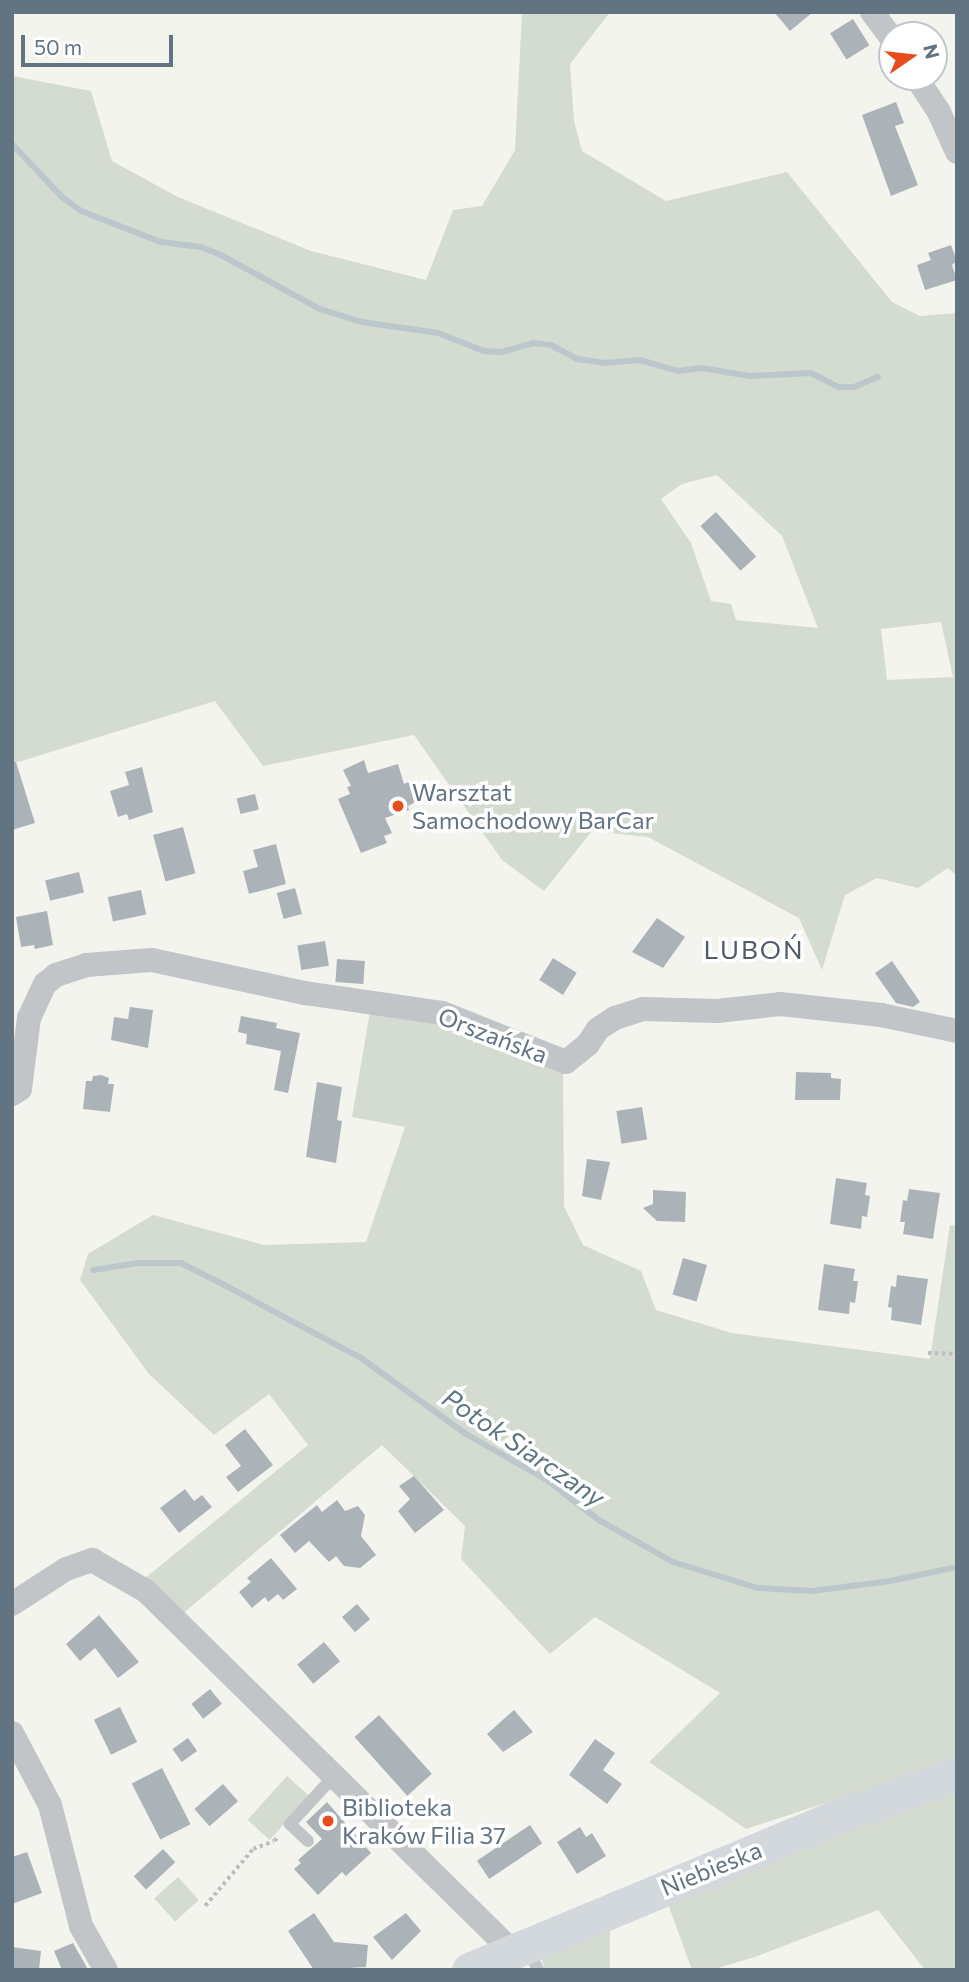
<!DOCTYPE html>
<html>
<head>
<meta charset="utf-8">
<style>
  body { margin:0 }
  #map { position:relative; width:969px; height:1982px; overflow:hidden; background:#f4f4ef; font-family:Commissioner,sans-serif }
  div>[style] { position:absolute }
  .green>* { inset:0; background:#d4dbd0; transform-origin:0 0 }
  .stream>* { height:6px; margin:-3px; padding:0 3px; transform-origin:3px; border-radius:3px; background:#bcc7cc }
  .building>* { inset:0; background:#acb3b8; transform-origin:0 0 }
  .path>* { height:3.5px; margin-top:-1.75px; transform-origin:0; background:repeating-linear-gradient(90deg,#bbbdbf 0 3.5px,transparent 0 7px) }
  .lane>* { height:12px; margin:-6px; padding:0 6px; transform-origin:6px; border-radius:6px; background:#c1c5c8 }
  .street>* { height:24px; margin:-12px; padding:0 12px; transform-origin:12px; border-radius:12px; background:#c1c5c8 }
  .secondary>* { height:35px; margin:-17.5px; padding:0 17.5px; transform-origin:17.5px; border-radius:17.5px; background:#d3d8dc }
  .dots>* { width:19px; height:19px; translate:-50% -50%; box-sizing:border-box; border:4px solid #fff; border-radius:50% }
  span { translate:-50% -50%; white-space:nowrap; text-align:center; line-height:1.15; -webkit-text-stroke:7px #fff; paint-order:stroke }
  .poi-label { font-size:24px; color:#627381 }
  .left { translate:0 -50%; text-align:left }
  .street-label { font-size:24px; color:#627381 }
  .neighbourhood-label { font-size:26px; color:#505c66; letter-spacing:2px }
  .water-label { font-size:26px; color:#5d767f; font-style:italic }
  .frame { position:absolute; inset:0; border:14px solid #627381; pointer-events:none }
  .north { position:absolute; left:878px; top:21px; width:70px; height:70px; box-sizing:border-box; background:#fff; border:2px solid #c0c7cd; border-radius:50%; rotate:76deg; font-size:19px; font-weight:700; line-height:28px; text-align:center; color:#627381 }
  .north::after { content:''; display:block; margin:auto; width:24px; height:32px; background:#e74d1c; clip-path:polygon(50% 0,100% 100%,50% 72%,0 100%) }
  .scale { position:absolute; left:21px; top:35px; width:152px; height:32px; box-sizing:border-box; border:4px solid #627381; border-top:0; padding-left:9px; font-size:21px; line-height:24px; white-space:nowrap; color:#627381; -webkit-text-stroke:5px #fff; paint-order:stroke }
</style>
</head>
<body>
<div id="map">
  <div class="green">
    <i style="clip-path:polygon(evenodd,522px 12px,610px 12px,570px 64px,574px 121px,582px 151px,666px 201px,787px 172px,892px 302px,920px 316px,957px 313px,957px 876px,948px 868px,918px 888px,877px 878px,845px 895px,822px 970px,799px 918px,648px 837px,592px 831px,544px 891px,502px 860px,414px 735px,263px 766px,215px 701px,12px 764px,12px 76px,91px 91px,112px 161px,178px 197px,311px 251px,426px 280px,453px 210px,482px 206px,515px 150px,522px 12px,717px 475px,782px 536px,818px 628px,736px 620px,731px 604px,711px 601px,691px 543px,661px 499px,682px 484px,717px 475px,522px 12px,941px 622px,953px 677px,887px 680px,881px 629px,941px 622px)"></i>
    <i style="clip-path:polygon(371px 1006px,448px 1025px,563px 1071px,564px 1206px,583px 1245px,641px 1271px,656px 1310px,732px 1333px,930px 1359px,950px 1225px,957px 1226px,957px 1760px,746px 1829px,649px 1762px,720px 1693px,595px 1617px,550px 1654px,461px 1559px,465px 1526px,382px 1445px,180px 1616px,144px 1579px,308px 1445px,269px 1394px,214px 1435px,149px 1374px,80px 1280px,88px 1254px,153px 1215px,264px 1245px,366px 1242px,405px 1127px,352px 1117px)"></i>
    <i style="left:287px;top:1776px;width:30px;height:59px;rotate:42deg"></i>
    <i style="clip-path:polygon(957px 1783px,957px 1970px,925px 1970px,878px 1910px,755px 1957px,711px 1970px,692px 1970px,668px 1904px)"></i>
    <i style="left:178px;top:1877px;width:31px;height:32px;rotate:48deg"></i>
    <i style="clip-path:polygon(610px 1928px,610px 1968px,545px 1970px,540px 1954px)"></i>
  </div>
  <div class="stream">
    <i style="left:12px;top:144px;width:73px;rotate:46.7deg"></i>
    <i style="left:62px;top:197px;width:24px;rotate:36deg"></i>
    <i style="left:81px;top:211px;width:86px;rotate:21.2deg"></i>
    <i style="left:161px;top:242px;width:40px;rotate:7.1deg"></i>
    <i style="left:201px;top:247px;width:24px;rotate:22deg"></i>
    <i style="left:223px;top:256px;width:111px;rotate:28.7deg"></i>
    <i style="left:320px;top:309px;width:44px;rotate:17.2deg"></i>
    <i style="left:362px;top:322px;width:77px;rotate:8.2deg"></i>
    <i style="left:438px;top:333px;width:49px;rotate:21.4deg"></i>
    <i style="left:484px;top:351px;width:18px;rotate:3deg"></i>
    <i style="left:502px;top:352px;width:32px;rotate:-16deg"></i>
    <i style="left:533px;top:343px;width:18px;rotate:6deg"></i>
    <i style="left:551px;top:345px;width:30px;rotate:28deg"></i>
    <i style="left:577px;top:359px;width:28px;rotate:8deg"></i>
    <i style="left:605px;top:363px;width:35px;rotate:-5deg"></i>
    <i style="left:640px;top:360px;width:40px;rotate:16deg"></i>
    <i style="left:678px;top:371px;width:23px;rotate:-7deg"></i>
    <i style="left:701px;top:368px;width:50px;rotate:9.3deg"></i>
    <i style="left:750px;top:376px;width:61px;rotate:-2.8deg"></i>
    <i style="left:811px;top:373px;width:31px;rotate:27deg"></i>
    <i style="left:839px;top:387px;width:15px"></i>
    <i style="left:854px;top:387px;width:26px;rotate:-23deg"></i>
    <i style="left:93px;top:1270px;width:47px;rotate:-8.7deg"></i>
    <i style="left:139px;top:1263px;width:42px"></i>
    <i style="left:181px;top:1263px;width:36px;rotate:27deg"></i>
    <i style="left:213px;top:1279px;width:168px;rotate:28.1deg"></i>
    <i style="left:361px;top:1358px;width:130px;rotate:35.9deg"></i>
    <i style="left:466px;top:1434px;width:93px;rotate:29.6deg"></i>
    <i style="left:547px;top:1480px;width:66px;rotate:37.6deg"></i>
    <i style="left:599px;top:1520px;width:85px;rotate:29.6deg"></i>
    <i style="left:673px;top:1562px;width:89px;rotate:17deg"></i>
    <i style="left:758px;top:1588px;width:54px;rotate:3.2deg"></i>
    <i style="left:812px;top:1591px;width:79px;rotate:-7.3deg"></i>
    <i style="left:890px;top:1581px;width:68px;rotate:-11.8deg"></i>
  </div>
  <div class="building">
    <i style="clip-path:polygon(774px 12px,813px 12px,790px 31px)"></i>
    <i style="left:853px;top:19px;width:31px;height:27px;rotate:58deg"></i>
    <i style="clip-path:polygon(896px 102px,904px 123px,895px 126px,918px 185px,891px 196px,862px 115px)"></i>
    <i style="clip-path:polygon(951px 245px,957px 261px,952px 265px,957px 280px,925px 290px,917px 265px,931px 260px,928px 253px)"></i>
    <i style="left:716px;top:512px;width:60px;height:21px;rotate:48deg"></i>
    <i style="clip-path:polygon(364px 760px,368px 773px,398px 764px,404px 784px,413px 780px,421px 799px,408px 806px,409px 810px,385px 818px,392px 833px,384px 836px,387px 843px,361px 853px,338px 799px,350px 794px,347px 787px,351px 786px,343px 770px)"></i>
    <i style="clip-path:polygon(12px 762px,16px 762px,35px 823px,12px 830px)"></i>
    <i style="clip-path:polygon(142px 767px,153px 812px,129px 820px,127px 814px,118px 817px,110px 791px,129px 785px,125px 772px)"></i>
    <i style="left:255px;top:794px;width:16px;height:19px;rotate:76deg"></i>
    <i style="left:183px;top:827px;width:48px;height:31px;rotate:75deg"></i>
    <i style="clip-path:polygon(276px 844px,286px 884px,249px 894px,243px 871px,258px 867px,253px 850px)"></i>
    <i style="left:79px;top:872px;width:21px;height:35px;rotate:76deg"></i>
    <i style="left:295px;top:888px;width:27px;height:19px;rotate:75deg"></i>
    <i style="left:141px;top:890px;width:25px;height:34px;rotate:78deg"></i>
    <i style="clip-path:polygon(47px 911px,53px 945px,35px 949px,34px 945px,21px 947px,16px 917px)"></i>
    <i style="clip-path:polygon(657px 918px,685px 937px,663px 968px,632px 952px)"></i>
    <i style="left:325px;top:941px;width:25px;height:28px;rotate:81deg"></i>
    <i style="left:553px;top:958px;width:28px;height:26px;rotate:32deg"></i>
    <i style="left:337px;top:959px;width:28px;height:23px;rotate:4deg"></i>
    <i style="clip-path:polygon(892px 961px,920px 1002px,913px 1007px,896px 1003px,875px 973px)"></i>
    <i style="clip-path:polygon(130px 1007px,153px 1010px,148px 1048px,111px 1040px,114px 1017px,128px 1019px)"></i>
    <i style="clip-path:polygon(241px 1016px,277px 1023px,276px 1028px,300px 1033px,288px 1093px,274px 1090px,281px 1051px,246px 1044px,247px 1034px,238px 1032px)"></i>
    <i style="clip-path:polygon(796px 1072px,831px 1073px,831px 1078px,841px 1079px,840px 1100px,795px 1100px)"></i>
    <i style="clip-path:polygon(101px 1075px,109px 1078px,108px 1084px,114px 1084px,110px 1112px,83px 1109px,86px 1081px,92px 1081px,93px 1076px)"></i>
    <i style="clip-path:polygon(317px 1082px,342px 1087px,337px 1120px,342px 1121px,336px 1163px,306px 1157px)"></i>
    <i style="left:642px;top:1107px;width:33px;height:26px;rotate:81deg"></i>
    <i style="clip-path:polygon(587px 1159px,610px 1162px,601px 1200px,582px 1196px)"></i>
    <i style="clip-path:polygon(836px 1178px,867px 1183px,865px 1195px,870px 1196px,867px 1217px,862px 1216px,861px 1229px,830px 1224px)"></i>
    <i style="clip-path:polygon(909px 1189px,940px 1193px,933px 1239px,903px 1234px,905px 1222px,900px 1222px,903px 1200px,907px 1201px)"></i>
    <i style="clip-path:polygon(653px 1190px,686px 1192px,685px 1222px,657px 1221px,643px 1208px,653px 1204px)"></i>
    <i style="left:683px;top:1258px;width:25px;height:38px;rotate:16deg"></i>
    <i style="clip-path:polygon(824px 1264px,855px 1269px,853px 1281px,858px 1281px,855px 1303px,850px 1302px,849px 1314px,818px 1310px)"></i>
    <i style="clip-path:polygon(897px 1275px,928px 1279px,921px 1325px,891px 1320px,892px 1308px,888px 1307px,891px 1286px,896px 1287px)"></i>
    <i style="clip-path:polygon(245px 1429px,273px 1465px,238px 1492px,226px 1477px,241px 1466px,225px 1445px)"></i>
    <i style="clip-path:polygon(414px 1476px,444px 1510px,415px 1533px,398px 1511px,410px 1499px,399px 1486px)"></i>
    <i style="clip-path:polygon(185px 1489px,194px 1501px,202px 1495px,212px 1507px,179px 1533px,160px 1508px)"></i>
    <i style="clip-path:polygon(337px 1500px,345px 1511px,358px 1506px,365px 1515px,361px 1536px,376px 1555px,360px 1568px,344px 1566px,336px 1556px,329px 1562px,309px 1541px,295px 1553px,280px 1535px,317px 1505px,322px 1512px)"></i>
    <i style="clip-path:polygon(271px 1558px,297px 1589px,283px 1600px,278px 1594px,268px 1602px,265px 1597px,252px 1608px,239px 1592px,251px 1582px,247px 1578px)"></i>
    <i style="left:357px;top:1604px;width:20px;height:20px;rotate:49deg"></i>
    <i style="clip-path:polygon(99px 1615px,139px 1662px,118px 1678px,95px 1648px,80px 1661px,66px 1644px)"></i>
    <i style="left:324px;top:1642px;width:25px;height:35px;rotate:50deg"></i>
    <i style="left:210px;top:1689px;width:19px;height:24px;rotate:51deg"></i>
    <i style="left:120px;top:1707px;width:39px;height:29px;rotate:64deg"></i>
    <i style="clip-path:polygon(514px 1710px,533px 1732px,503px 1752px,487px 1734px)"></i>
    <i style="left:379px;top:1715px;width:79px;height:33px;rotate:48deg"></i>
    <i style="left:188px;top:1738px;width:16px;height:19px;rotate:55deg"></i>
    <i style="clip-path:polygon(595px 1739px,615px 1753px,603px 1770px,622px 1784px,607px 1804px,569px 1775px)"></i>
    <i style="left:162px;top:1768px;width:63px;height:34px;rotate:63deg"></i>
    <i style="left:223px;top:1784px;width:23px;height:38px;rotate:49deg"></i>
    <i style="clip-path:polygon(327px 1802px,371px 1853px,346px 1876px,342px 1872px,318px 1895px,294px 1869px,301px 1863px,298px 1860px,322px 1839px,306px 1822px)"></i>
    <i style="left:530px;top:1825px;width:22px;height:64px;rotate:56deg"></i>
    <i style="clip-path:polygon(580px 1827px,586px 1837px,592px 1833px,606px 1856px,577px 1874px,557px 1842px)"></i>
    <i style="left:163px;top:1849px;width:18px;height:40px;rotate:47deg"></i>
    <i style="clip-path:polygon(27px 1852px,42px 1893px,12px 1904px,12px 1857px)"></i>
    <i style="clip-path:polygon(314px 1913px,334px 1942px,368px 1945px,366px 1967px,314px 1970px,288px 1931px)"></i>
    <i style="clip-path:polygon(406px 1913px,421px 1931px,392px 1960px,373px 1937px)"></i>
    <i style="clip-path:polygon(73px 1943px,85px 1964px,88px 1970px,62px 1970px,54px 1951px)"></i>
    <i style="clip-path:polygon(12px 1947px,41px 1951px,39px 1970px,12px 1970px)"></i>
  </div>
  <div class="path">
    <i style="left:928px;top:1353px;width:29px;rotate:2deg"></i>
    <i style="left:205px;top:1906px;width:75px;rotate:-49.9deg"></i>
    <i style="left:253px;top:1849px;width:22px;rotate:-21deg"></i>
    <i style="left:274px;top:1841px;width:7px;rotate:-45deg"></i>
  </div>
  <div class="lane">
    <i style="left:308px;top:1841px;width:25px;rotate:-137deg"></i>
    <i style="left:290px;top:1824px;width:65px;rotate:-47.5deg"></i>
    <i style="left:527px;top:1948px;width:25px;rotate:63deg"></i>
  </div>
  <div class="street">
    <i style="left:872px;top:12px;width:34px;rotate:53deg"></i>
    <i style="left:916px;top:77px;width:42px;rotate:56.7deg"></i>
    <i style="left:939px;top:112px;width:44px;rotate:65.8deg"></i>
    <i style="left:12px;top:1094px;width:9px;rotate:-32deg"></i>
    <i style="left:20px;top:1089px;width:72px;rotate:-82.8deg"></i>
    <i style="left:29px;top:1018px;width:38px;rotate:-65deg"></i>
    <i style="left:45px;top:984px;width:14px;rotate:-39deg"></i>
    <i style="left:56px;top:975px;width:32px;rotate:-18deg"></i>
    <i style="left:86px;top:965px;width:66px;rotate:-4.3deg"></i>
    <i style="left:152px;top:960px;width:157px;rotate:12.2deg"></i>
    <i style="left:305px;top:993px;width:138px;rotate:8.3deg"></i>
    <i style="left:442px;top:1013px;width:133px;rotate:21.6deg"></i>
    <i style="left:566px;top:1062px;width:28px;rotate:-39deg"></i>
    <i style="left:588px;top:1044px;width:18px;rotate:-56deg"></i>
    <i style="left:598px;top:1029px;width:20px;rotate:-33deg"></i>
    <i style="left:615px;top:1018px;width:29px;rotate:-18deg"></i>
    <i style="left:643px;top:1009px;width:74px;rotate:1.5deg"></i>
    <i style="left:717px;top:1011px;width:63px;rotate:-6.3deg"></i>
    <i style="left:780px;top:1004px;width:102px;rotate:6.2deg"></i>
    <i style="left:881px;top:1015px;width:78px;rotate:11.9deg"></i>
    <i style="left:12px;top:1604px;width:64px;rotate:-32.9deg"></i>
    <i style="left:66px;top:1569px;width:28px;rotate:-19deg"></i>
    <i style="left:92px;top:1560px;width:62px;rotate:29.9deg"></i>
    <i style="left:146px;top:1591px;width:512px;rotate:44.53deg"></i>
    <i style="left:12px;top:1733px;width:81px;rotate:62.2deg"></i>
    <i style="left:50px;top:1805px;width:125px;rotate:75.6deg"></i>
    <i style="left:81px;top:1926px;width:51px;rotate:60.4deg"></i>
  </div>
  <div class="secondary">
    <i style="left:469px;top:1970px;width:404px;rotate:-22.6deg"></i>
    <i style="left:842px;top:1815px;width:122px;rotate:-19.6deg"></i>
  </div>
  <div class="dots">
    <i style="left:398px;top:806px;background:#e74d1c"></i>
    <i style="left:328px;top:1821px;background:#e74d1c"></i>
  </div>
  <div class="poi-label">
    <span class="left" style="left:412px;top:806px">Warsztat<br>Samochodowy BarCar</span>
    <span class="left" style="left:342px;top:1821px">Biblioteka<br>Kraków Filia 37</span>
  </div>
  <div class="street-label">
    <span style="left:493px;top:1035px;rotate:21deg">Orszańska</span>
    <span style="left:711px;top:1868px;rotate:-22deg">Niebieska</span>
  </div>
  <div class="neighbourhood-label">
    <span style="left:754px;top:949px">LUBOŃ</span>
  </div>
  <div class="water-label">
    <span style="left:524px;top:1447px;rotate:34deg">Potok Siarczany</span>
  </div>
  <div class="frame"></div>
  <div class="north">N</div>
  <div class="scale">50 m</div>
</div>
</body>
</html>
